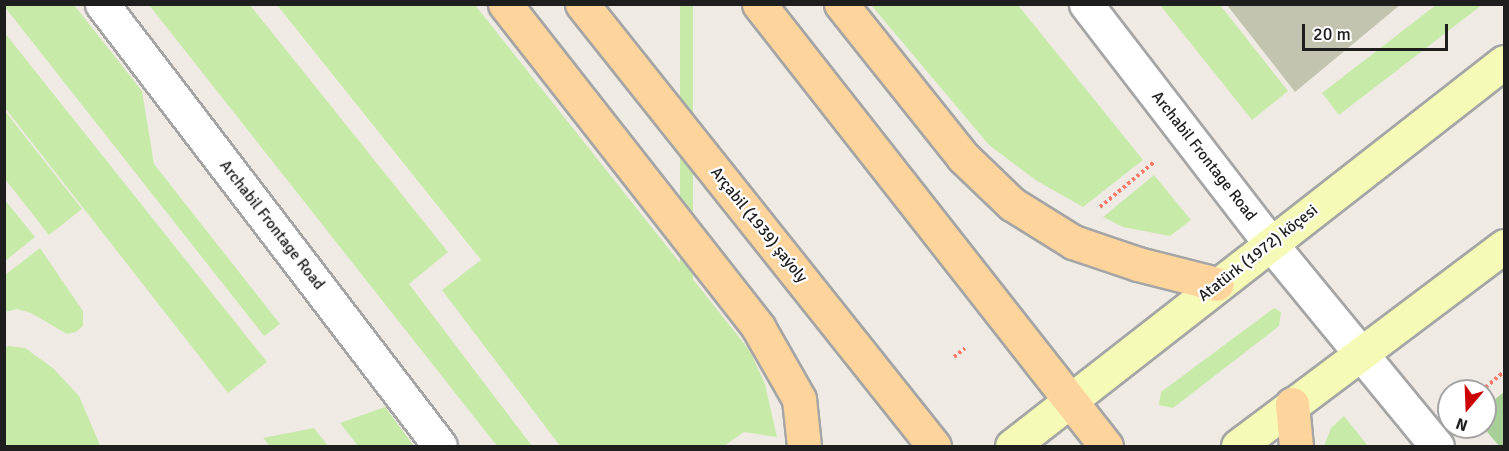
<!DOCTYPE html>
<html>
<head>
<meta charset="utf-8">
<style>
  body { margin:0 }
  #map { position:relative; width:1509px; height:451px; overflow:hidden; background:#efebe4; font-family:Signika,sans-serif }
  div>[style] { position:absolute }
  .construction>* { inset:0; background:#c3c4af }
  .grass>* { inset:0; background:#c8eaa9; transform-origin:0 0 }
  .forest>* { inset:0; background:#a8cf98 }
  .path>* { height:4px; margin-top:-2px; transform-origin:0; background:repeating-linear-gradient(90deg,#fa7a69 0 3px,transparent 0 6px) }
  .roads { filter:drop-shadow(2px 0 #a5a5a5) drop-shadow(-2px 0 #a5a5a5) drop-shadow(0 2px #a5a5a5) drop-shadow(0 -2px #a5a5a5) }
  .minor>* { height:33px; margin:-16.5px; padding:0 16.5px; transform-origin:16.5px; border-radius:16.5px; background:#fff }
  .secondary>* { height:33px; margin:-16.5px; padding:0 16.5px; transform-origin:16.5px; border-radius:16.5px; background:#f6fab7 }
  .primary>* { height:33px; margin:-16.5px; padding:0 16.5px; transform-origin:16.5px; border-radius:16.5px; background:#fcd49c }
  span { translate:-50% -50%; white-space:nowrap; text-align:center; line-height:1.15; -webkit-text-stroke:4.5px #fff; paint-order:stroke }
  .street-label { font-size:16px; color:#1e1e1e }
  .frame { position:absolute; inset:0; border:6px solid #1e1e1e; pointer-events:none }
  .north { position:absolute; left:1437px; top:379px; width:60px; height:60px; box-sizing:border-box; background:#fff; border:2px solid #a5a5a5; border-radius:50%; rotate:199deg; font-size:16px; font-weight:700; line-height:24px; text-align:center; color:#1e1e1e }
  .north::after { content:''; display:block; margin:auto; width:21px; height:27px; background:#cc0200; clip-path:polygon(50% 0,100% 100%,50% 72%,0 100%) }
  .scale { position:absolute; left:1302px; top:24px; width:146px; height:27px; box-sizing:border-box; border:3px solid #1e1e1e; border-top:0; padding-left:8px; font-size:18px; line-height:21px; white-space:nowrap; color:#1e1e1e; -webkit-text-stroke:4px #fff; paint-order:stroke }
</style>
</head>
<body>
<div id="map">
  <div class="construction">
    <i style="clip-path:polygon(1227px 5px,1400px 5px,1295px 92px)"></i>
  </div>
  <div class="grass">
    <i style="clip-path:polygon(74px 5px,142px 91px,154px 164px,280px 324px,264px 336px,4px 6px)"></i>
    <i style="clip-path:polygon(149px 5px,250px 5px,448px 252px,409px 284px,532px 446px,497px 446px)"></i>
    <i style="clip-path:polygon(277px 5px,475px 5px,750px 351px,765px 384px,777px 437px,744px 432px,724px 446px,560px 446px,442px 290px,481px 260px)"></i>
    <i style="left:680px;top:5px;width:13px;height:431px"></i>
    <i style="clip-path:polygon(871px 5px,1018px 5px,1143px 160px,1083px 207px,1037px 181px,989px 145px)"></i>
    <i style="clip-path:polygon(1160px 5px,1220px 5px,1288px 91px,1252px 120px)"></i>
    <i style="clip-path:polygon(1436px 5px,1482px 5px,1339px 115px,1322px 93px)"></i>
    <i style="clip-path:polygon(4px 32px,267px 362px,228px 393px,5px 108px)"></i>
    <i style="clip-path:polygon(5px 111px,82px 209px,49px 235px,5px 179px)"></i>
    <i style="clip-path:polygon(1154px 175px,1191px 220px,1170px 236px,1123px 227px,1103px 217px)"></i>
    <i style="clip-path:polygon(4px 199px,35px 237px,5px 261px,4px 261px)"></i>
    <i style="clip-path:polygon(40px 248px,83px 311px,83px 326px,76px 332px,67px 334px,31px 313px,17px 309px,5px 312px,5px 275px)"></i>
    <i style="clip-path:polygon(1274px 308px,1281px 312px,1279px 326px,1173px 408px,1159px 405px,1161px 392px)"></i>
    <i style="clip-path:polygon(8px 346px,25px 348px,53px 368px,79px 396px,100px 445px,5px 446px,4px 349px)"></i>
    <i style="clip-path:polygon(385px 407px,414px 446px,358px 446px,340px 423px)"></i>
    <i style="clip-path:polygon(1344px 416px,1368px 446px,1324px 446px,1331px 428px)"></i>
    <i style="clip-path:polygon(314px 428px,328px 446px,270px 446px,263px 438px)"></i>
  </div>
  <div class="forest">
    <i style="clip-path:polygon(1504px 392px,1504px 446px,1499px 446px,1483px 427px,1485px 407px)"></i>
  </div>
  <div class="path">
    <i style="left:1100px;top:207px;width:70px;rotate:-39.8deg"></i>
    <i style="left:954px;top:357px;width:14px;rotate:-39deg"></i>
    <i style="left:1481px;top:391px;width:30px;rotate:-40deg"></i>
  </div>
  <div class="roads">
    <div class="minor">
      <i style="left:102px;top:4px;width:556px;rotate:52.59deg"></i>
      <i style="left:1086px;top:4px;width:302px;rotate:52.4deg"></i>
      <i style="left:1270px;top:243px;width:263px;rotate:50.6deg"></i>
    </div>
    <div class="secondary">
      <i style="left:1012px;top:446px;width:624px;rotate:-37.97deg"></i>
      <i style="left:1238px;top:446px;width:333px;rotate:-36.9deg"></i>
    </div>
    <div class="primary">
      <i style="left:505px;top:4px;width:410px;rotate:51.9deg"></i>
      <i style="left:758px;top:327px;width:83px;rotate:60.3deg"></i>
      <i style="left:799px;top:399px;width:47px;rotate:83.9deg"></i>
      <i style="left:582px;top:4px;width:565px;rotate:51.47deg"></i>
      <i style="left:759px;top:4px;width:562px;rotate:51.87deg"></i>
      <i style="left:841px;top:4px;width:196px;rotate:51.4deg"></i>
      <i style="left:963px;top:157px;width:68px;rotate:43.8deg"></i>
      <i style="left:1012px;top:204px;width:72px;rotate:31.9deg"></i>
      <i style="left:1073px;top:242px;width:69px;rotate:18.7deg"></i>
      <i style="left:1138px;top:264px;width:81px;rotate:14.2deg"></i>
      <i style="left:1292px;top:404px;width:42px;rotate:84.6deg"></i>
    </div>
  </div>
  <div class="street-label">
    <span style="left:1204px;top:156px;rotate:52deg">Archabil Frontage Road</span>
    <span style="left:272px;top:225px;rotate:52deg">Archabil Frontage Road</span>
    <span style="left:759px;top:225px;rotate:51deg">Arçabil (1939) şaýoly</span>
    <span style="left:1258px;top:253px;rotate:-38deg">Atatürk (1972) köçesi</span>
  </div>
  <div class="frame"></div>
  <div class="north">N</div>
  <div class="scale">20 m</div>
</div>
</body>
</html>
